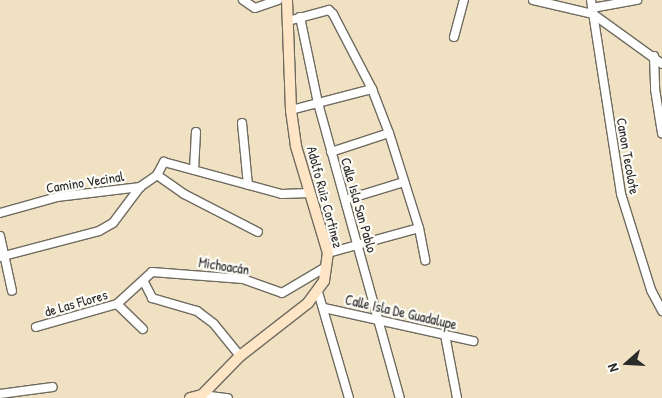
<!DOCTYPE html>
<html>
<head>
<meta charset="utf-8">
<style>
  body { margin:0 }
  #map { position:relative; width:662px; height:398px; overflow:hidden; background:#efe1c1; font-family:"Patrick Hand",sans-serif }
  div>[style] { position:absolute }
  .roads { filter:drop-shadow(1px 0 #706b60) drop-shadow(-1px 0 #706b60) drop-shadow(0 1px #706b60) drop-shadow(0 -1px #706b60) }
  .street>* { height:8px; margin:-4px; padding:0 4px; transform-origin:4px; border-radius:4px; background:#fff }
  .secondary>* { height:10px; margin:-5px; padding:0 5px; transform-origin:5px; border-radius:5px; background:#fde5c5 }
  span { translate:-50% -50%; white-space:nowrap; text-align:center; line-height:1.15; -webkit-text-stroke:4.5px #fdfcf7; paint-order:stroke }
  .street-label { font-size:14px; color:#2b2b2b }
  .north { position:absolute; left:602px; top:338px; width:50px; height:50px; -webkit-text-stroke:4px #fdfcf7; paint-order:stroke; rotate:251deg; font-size:14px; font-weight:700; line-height:20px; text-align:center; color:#2b2b2b }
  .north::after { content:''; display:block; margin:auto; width:18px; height:22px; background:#2b2b2b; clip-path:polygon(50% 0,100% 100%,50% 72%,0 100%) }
</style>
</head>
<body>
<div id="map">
  <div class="roads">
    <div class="street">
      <i style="left:243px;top:0;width:14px;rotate:34deg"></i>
      <i style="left:255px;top:8px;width:24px;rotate:-19deg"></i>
      <i style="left:533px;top:0;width:62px;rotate:13.1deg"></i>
      <i style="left:593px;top:14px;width:85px;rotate:35.9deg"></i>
      <i style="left:591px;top:0;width:196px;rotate:81.2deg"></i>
      <i style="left:621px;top:194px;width:101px;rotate:72.6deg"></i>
      <i style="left:651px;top:290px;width:24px;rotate:62deg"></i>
      <i style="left:592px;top:8px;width:46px;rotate:-10.1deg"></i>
      <i style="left:300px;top:17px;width:88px;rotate:78.2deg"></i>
      <i style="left:318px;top:103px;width:306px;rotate:74.5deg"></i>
      <i style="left:288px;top:21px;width:42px;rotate:-15deg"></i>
      <i style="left:329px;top:10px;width:6px;rotate:45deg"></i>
      <i style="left:333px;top:14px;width:85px;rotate:62.5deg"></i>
      <i style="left:372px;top:89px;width:47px;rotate:68.9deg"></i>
      <i style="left:389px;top:133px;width:100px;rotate:72.5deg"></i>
      <i style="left:419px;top:228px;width:33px;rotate:79deg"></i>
      <i style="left:454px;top:37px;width:38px;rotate:-75deg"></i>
      <i style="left:654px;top:56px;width:33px;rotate:88deg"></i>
      <i style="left:655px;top:89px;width:45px;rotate:81deg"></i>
      <i style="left:291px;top:110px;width:84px;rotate:-14.5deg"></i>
      <i style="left:242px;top:123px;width:62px;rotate:84.5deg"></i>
      <i style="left:331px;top:152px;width:61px;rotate:-18.1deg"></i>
      <i style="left:194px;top:170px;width:38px;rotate:-87deg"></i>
      <i style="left:157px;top:175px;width:33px;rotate:35deg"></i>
      <i style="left:184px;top:194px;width:83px;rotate:27.2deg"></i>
      <i style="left:345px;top:200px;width:62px;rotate:-17deg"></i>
      <i style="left:0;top:213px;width:59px;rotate:-15.7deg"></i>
      <i style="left:57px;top:197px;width:84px;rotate:-6.9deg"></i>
      <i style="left:140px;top:187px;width:21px;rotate:-35deg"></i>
      <i style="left:157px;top:175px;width:15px;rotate:-62deg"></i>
      <i style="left:164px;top:162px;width:122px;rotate:15.2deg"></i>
      <i style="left:282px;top:194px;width:28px;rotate:-2deg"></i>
      <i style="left:0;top:236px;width:56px;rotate:77.7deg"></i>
      <i style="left:328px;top:253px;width:94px;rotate:-15.4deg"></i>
      <i style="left:0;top:257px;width:102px;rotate:-14.7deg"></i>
      <i style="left:99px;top:231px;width:16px;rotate:-30deg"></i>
      <i style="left:113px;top:223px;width:45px;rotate:-53.1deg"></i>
      <i style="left:144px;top:282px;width:18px;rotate:63deg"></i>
      <i style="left:152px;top:298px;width:47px;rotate:16.1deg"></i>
      <i style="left:197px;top:311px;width:21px;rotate:37deg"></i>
      <i style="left:214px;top:324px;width:41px;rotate:50.9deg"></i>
      <i style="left:318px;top:292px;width:110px;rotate:73.7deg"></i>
      <i style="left:117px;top:304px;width:36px;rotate:44deg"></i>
      <i style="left:324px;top:308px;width:153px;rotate:12.5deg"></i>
      <i style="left:36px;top:327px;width:84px;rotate:-15.9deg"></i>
      <i style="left:117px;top:304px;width:47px;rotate:-42.4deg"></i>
      <i style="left:152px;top:272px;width:91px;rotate:4.4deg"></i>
      <i style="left:243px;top:279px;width:41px;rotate:19.7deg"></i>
      <i style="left:282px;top:293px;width:51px;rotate:-30.6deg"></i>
      <i style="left:445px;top:335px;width:64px;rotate:79.2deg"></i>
      <i style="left:0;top:394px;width:53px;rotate:-7.5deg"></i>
      <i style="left:202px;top:395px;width:26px;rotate:7deg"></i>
    </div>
    <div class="secondary">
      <i style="left:190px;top:398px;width:12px;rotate:-14deg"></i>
      <i style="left:202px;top:395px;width:54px;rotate:-45.7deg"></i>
      <i style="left:240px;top:356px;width:86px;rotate:-37.9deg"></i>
      <i style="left:308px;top:303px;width:27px;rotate:-54deg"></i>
      <i style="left:324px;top:281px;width:28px;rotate:-82deg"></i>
      <i style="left:328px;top:253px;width:112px;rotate:-106.7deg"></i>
      <i style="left:296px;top:146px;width:36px;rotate:-98deg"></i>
      <i style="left:291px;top:110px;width:110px;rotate:-92.1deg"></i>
    </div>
  </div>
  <div class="street-label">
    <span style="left:628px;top:156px;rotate:80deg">Canon Tecolote</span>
    <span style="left:85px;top:182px;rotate:-9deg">Camino Vecinal</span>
    <span style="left:325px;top:197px;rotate:75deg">Adolfo Ruiz Cortinez</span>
    <span style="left:359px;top:205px;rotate:74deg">Calle Isla San Pablo</span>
    <span style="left:224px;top:266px;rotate:9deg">Michoacán</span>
    <span style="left:76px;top:303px;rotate:-16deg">de Las Flores</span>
    <span style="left:401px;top:312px;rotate:13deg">Calle Isla De Guadalupe</span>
  </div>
  <div class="north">N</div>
</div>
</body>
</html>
